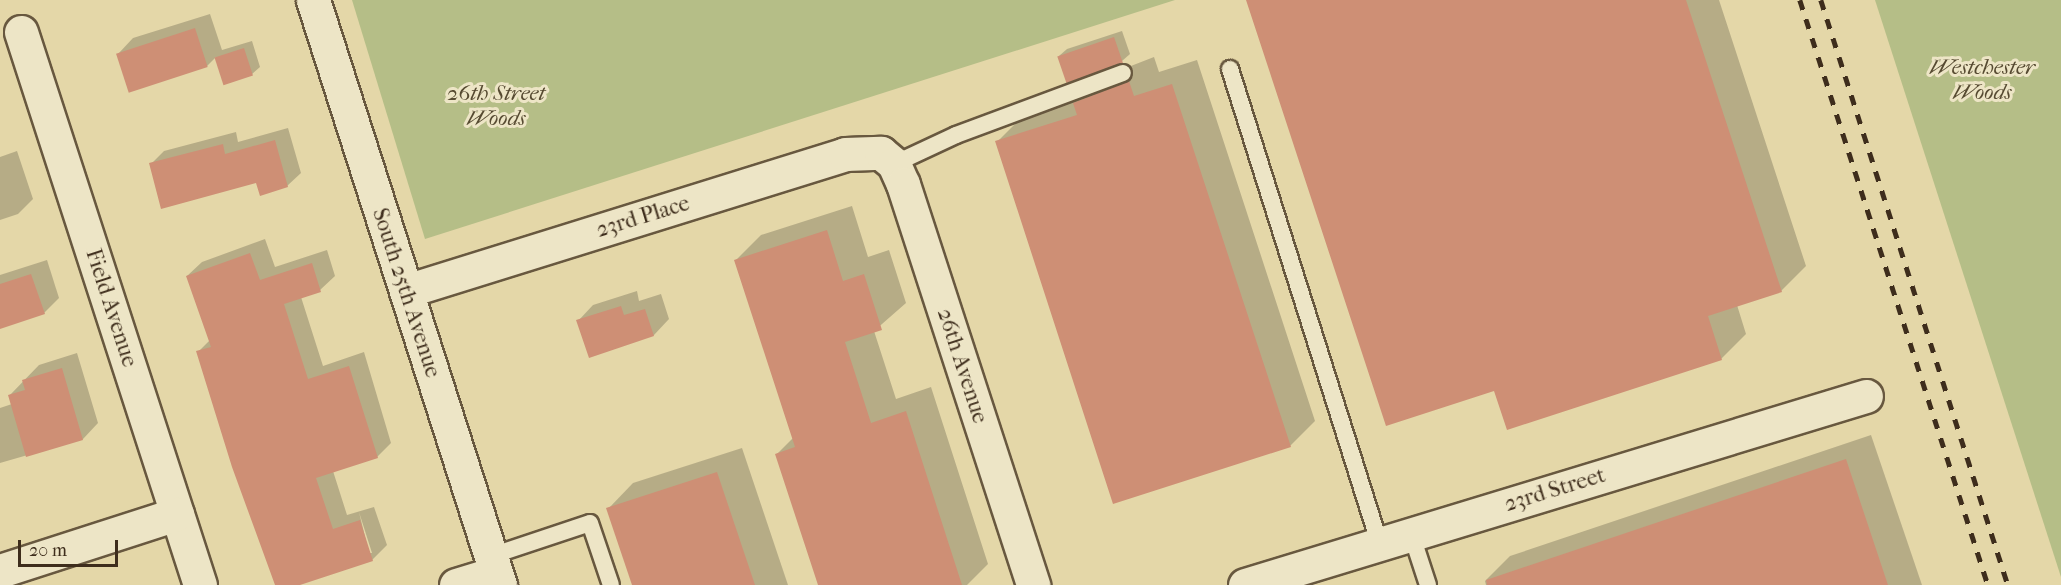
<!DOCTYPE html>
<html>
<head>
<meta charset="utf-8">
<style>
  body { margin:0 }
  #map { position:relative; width:2061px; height:585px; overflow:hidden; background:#e4d7a8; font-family:"IM FELL French Canon",serif }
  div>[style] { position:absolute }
  .green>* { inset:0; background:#b5be87 }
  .shadow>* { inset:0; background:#0003 }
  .building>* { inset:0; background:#ce8f75; transform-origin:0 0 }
  .roads { filter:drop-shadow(2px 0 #68583f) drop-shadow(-2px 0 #68583f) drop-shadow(0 2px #68583f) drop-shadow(0 -2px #68583f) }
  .service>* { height:16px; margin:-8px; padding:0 8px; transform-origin:8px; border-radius:8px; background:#ede5c6 }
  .minor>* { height:33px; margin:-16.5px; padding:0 16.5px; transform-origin:16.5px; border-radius:16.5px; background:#ede5c6 }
  .tertiary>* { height:33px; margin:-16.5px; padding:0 16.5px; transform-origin:16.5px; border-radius:16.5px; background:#ede5c6 }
  .rail>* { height:4.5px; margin-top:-2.25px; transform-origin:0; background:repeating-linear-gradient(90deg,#3e2d1c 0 10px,transparent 0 20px) }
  span { translate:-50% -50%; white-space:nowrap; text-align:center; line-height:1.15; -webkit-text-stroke:6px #ede5c6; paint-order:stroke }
  .park-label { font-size:22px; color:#564a31; font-style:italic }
  .street-label { font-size:22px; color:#3e2d1c }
  .scale { position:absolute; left:18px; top:540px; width:100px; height:27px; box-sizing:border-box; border:3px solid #3e2d1c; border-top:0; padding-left:8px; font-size:18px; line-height:21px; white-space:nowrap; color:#3e2d1c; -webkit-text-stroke:4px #ede5c6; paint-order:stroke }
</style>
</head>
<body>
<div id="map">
  <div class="green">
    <i style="clip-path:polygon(352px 0,1175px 0,425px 239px)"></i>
    <i style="clip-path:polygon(1875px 0,2061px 0,2061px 577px)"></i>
  </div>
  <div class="shadow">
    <i style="clip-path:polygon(1250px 0,1719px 0,1806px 266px,1781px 291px,1737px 305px,1746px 334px,1721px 359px,1495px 389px)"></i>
    <i style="clip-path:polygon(210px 14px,222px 50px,252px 41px,260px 67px,252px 74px,216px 57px,207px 66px,118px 54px,133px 38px)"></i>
    <i style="clip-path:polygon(1122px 31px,1130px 54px,1122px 61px,1059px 56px,1067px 49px)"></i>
    <i style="clip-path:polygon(1154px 57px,1159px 72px,1197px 60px,1315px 421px,1290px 446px,997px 142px,1022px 117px,1080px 98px,1100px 78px)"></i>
    <i style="clip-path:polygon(288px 128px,301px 173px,287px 186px,151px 164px,164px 151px,236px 132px,238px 142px)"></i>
    <i style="clip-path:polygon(17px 151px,33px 199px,18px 214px,0 220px,0 157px)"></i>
    <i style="clip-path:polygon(852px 206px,868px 257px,889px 250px,906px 303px,874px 331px,896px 399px,931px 387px,988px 564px,967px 585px,819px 585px,777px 454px,794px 437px,735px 261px,761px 235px)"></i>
    <i style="clip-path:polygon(evenodd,265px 239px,275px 267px,327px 250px,335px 276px,320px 290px,301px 297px,323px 366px,364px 352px,391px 443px,377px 457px,333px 471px,347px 515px,374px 507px,387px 545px,372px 560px,296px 585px,277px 585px,198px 352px,210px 340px,187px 276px,202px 262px,265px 239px,359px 512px,372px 553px,369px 553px,359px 512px)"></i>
    <i style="clip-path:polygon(47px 260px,59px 298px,44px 313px,0 328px,0 275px)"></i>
    <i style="clip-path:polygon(637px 291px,639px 301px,661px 294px,669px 319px,654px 335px,590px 356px,578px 321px,593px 305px)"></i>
    <i style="clip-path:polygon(77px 353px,98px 423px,83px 439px,0 463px,0 408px,12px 404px,10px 395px,39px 365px)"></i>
    <i style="clip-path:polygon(1871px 435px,1922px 585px,1486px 585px,1485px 581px,1510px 556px)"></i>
    <i style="clip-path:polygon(742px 448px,788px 585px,633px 585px,608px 509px,633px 483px)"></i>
  </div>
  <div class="building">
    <i style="clip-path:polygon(1246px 0,1686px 0,1782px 292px,1708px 316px,1722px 360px,1507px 430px,1494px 391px,1386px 426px)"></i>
    <i style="left:195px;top:28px;width:41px;height:83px;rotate:72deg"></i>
    <i style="left:1114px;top:37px;width:28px;height:60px;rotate:71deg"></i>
    <i style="left:244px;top:48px;width:29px;height:31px;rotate:72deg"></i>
    <i style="clip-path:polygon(1129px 81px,1134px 96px,1172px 84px,1291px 447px,1113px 504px,995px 141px,1077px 115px,1073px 103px)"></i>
    <i style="clip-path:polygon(275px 140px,288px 187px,260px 196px,256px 183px,161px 209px,149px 163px,223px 144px,225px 154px)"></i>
    <i style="clip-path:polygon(827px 230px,843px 281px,864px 274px,882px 330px,845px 342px,871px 423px,906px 411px,962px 585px,818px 585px,775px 454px,795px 447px,734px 260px)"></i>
    <i style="clip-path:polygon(250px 253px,260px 280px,312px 263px,321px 292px,284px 304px,308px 379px,349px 366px,378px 458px,316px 478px,333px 529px,360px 520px,373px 561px,300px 585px,275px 585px,232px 467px,196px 351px,211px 347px,186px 276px)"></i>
    <i style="clip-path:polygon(31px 274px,45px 314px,0 329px,0 284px)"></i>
    <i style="clip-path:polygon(621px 306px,624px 315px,645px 309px,654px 336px,589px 358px,576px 320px)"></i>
    <i style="clip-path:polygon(62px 368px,83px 440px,26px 457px,8px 395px,25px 390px,22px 380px)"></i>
    <i style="clip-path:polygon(1846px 459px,1888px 585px,1487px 585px,1486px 580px)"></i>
    <i style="clip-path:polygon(717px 472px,755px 585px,632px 585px,606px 508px)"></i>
  </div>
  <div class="roads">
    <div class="service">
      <i style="left:1230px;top:69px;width:497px;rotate:72.5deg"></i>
      <i style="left:894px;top:164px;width:68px;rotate:-25.1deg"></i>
      <i style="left:956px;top:135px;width:178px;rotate:-20.4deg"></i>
      <i style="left:1411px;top:533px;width:55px;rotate:71.9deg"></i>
      <i style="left:491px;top:556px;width:104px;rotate:-18.4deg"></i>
      <i style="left:590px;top:523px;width:65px;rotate:71.3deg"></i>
    </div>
    <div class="minor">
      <i style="left:21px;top:32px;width:581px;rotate:72.06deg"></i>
      <i style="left:406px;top:291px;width:460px;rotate:-17.3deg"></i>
      <i style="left:845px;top:154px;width:36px;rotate:-2deg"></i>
      <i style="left:881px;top:153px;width:17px;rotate:40deg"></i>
      <i style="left:894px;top:164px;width:22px;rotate:66deg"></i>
      <i style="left:903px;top:184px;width:422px;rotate:72deg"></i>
      <i style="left:0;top:571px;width:186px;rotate:-17.9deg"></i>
      <i style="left:456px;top:585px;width:41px;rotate:-17.1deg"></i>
      <i style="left:1245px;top:585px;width:649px;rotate:-16.93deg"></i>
    </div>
    <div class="tertiary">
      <i style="left:313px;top:0;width:614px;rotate:72.27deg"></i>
    </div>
  </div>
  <div class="rail">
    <i style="left:1800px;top:0;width:614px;rotate:72.18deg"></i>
    <i style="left:1821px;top:0;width:614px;rotate:72.27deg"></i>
  </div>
  <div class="park-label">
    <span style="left:1982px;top:80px">Westchester<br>Woods</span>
    <span style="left:496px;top:106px">26th Street<br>Woods</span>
  </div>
  <div class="street-label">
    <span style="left:643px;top:217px;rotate:-17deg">23rd Place</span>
    <span style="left:406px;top:293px;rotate:72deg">South 25th Avenue</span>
    <span style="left:111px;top:308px;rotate:72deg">Field Avenue</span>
    <span style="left:962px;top:366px;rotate:72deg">26th Avenue</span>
    <span style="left:1555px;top:490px;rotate:-17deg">23rd Street</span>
  </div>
  <div class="scale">20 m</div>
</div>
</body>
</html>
